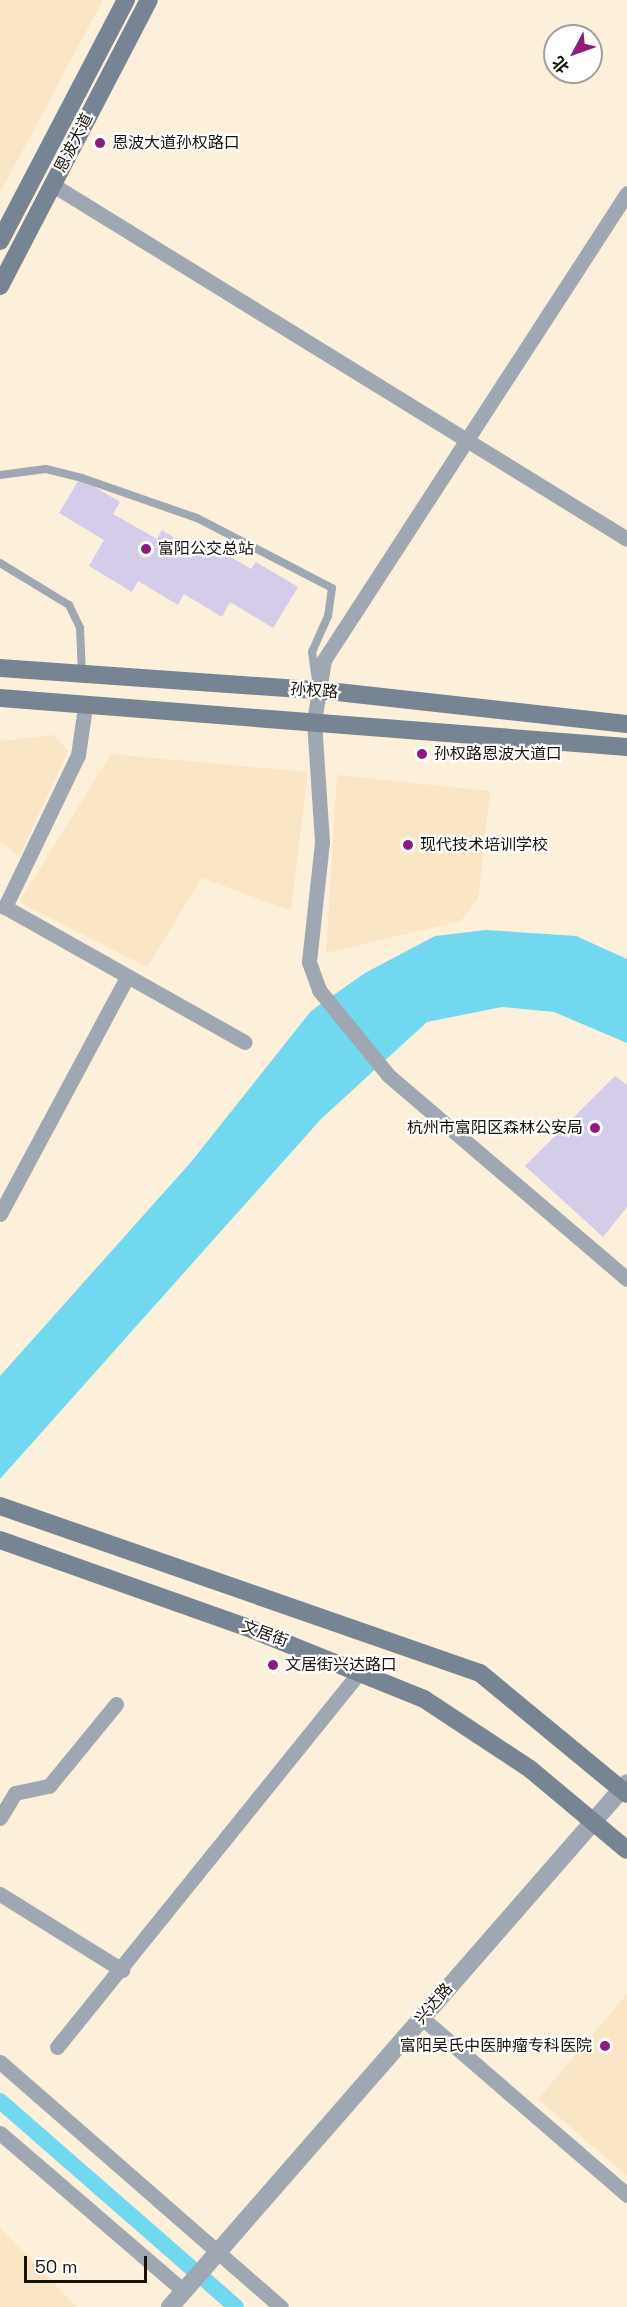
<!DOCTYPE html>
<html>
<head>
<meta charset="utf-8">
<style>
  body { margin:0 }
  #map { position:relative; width:627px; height:2307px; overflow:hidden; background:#fdf0da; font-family:"Space Grotesk","Noto Sans SC",sans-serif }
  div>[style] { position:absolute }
  .built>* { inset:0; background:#fae6c4 }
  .water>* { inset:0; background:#71d8f0 }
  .canal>* { height:16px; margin:-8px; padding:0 8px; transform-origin:8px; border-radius:8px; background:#71d8f0 }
  .building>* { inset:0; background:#d5cce9 }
  .service>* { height:8px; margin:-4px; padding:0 4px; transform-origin:4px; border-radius:4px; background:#9fa8b2 }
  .minor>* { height:15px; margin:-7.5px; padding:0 7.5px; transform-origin:7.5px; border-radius:7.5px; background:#9fa8b2 }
  .tertiary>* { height:18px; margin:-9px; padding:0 9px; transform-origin:9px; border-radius:9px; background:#9fa8b2 }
  .secondary>* { height:18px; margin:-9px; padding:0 9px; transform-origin:9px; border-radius:9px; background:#778493 }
  .dots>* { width:16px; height:16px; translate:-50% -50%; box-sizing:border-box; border:3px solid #fff; border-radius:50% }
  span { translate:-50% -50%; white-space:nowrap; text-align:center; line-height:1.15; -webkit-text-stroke:4.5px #fff; paint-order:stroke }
  .street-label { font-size:16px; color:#171208 }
  .poi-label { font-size:16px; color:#171208 }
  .left { translate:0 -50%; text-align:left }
  .right { translate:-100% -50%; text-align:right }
  .north { position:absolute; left:543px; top:24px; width:60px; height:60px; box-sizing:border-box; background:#fff; border:2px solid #a2a09c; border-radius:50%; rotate:229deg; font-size:16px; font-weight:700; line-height:24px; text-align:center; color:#171208 }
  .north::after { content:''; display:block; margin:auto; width:21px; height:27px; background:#8e1a7a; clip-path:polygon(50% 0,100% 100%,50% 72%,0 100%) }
  .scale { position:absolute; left:24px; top:2256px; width:123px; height:27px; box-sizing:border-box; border:3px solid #171208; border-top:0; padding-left:8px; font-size:18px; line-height:21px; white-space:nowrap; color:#171208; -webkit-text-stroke:4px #fff; paint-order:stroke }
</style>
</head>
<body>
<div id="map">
  <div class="built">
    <i style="clip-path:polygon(0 0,103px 0,0 193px)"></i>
    <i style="clip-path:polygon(54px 735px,68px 751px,19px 857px,0 841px,0 741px)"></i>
    <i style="clip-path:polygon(111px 754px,308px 772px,291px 911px,202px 878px,147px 967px,19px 902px)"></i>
    <i style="clip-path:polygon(337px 775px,490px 791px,478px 899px,461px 921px,326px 953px)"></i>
    <i style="clip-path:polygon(627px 1994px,627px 2176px,538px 2099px)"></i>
    <i style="clip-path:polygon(0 2228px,77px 2307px,0 2307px)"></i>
  </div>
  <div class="water">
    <i style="clip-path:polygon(486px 930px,576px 936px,627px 959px,627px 1043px,554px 1012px,502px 1007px,427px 1022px,321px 1119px,0 1479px,0 1376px,191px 1162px,311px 1011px,365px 973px,435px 936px)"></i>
  </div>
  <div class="canal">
    <i style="left:0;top:2101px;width:313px;rotate:41.1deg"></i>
  </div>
  <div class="building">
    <i style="clip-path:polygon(80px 478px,120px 502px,113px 514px,157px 539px,162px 530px,202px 555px,209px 544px,251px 569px,256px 562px,298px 587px,273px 628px,230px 602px,222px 617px,184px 594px,178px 605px,138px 581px,132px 592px,89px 566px,104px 540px,59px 513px)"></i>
    <i style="clip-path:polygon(615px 1076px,627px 1085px,627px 1207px,603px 1237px,525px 1166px)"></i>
  </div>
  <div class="service">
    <i style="left:0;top:475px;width:46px;rotate:-7.4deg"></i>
    <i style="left:46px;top:469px;width:37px;rotate:14deg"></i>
    <i style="left:82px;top:478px;width:122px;rotate:19.2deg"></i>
    <i style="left:197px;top:518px;width:152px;rotate:27.4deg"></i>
    <i style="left:332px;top:588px;width:28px;rotate:98deg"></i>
    <i style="left:328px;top:616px;width:39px;rotate:114deg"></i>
    <i style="left:312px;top:652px;width:28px;rotate:82deg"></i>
    <i style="left:0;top:563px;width:81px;rotate:31.3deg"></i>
    <i style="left:69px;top:605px;width:25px;rotate:64deg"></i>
    <i style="left:80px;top:628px;width:45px;rotate:87.5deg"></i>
  </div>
  <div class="minor">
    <i style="left:53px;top:185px;width:674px;rotate:31.66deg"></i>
    <i style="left:627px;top:193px;width:557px;rotate:122.98deg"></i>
    <i style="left:324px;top:660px;width:62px;rotate:99.3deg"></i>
    <i style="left:314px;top:721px;width:121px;rotate:86.2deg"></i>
    <i style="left:322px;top:842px;width:121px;rotate:96.2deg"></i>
    <i style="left:309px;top:962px;width:30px;rotate:70deg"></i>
    <i style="left:319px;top:990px;width:109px;rotate:50.9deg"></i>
    <i style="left:388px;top:1075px;width:314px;rotate:40.5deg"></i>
    <i style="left:85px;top:707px;width:49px;rotate:98.3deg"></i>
    <i style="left:78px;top:755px;width:169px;rotate:115.7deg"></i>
    <i style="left:5px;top:907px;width:275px;rotate:29.4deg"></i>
    <i style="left:0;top:1214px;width:269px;rotate:-61.8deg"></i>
    <i style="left:0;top:1818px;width:29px;rotate:-59deg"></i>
    <i style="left:15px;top:1793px;width:35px;rotate:-12deg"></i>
    <i style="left:49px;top:1786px;width:106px;rotate:-50.7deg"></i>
    <i style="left:0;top:1894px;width:144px;rotate:31.9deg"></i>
    <i style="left:422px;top:2018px;width:271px;rotate:40.8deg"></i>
    <i style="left:57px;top:2047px;width:484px;rotate:-51.1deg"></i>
    <i style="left:0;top:2062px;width:373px;rotate:41.1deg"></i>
    <i style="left:0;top:2133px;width:243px;rotate:40.7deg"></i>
  </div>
  <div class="tertiary">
    <i style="left:170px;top:2307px;width:695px;rotate:-48.91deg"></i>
  </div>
  <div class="secondary">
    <i style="left:0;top:241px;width:272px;rotate:-62.4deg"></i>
    <i style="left:0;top:286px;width:322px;rotate:-62.5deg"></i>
    <i style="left:0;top:668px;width:329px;rotate:4deg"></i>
    <i style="left:328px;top:691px;width:301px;rotate:6.3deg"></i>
    <i style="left:0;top:698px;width:629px;rotate:4.47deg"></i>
    <i style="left:0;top:1506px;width:508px;rotate:19.18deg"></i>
    <i style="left:480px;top:1673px;width:190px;rotate:39.5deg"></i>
    <i style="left:0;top:1540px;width:266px;rotate:19.5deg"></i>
    <i style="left:251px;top:1629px;width:187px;rotate:22deg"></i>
    <i style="left:424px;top:1699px;width:127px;rotate:33.4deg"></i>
    <i style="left:530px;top:1769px;width:126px;rotate:39.9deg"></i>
  </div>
  <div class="dots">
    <i style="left:100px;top:143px;background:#8e1a7a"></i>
    <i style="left:146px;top:549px;background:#8e1a7a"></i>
    <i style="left:422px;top:754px;background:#8e1a7a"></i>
    <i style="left:408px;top:845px;background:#8e1a7a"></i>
    <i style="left:595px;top:1128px;background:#8e1a7a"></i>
    <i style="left:273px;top:1665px;background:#8e1a7a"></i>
    <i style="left:605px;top:2046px;background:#8e1a7a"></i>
  </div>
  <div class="street-label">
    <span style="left:74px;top:143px;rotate:-63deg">恩波大道</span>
    <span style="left:314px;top:691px;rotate:4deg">孙权路</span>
    <span style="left:265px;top:1634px;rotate:20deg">文居街</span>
    <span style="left:434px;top:2004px;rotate:-49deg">兴达路</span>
  </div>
  <div class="poi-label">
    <span class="left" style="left:112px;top:143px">恩波大道孙权路口</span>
    <span class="left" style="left:158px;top:549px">富阳公交总站</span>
    <span class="left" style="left:434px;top:754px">孙权路恩波大道口</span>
    <span class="left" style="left:420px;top:845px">现代技术培训学校</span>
    <span class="right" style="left:583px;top:1128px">杭州市富阳区森林公安局</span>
    <span class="left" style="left:285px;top:1665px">文居街兴达路口</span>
    <span class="right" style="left:592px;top:2046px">富阳吴氏中医肿瘤专科医院</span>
  </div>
  <div class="north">北</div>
  <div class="scale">50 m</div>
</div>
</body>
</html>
